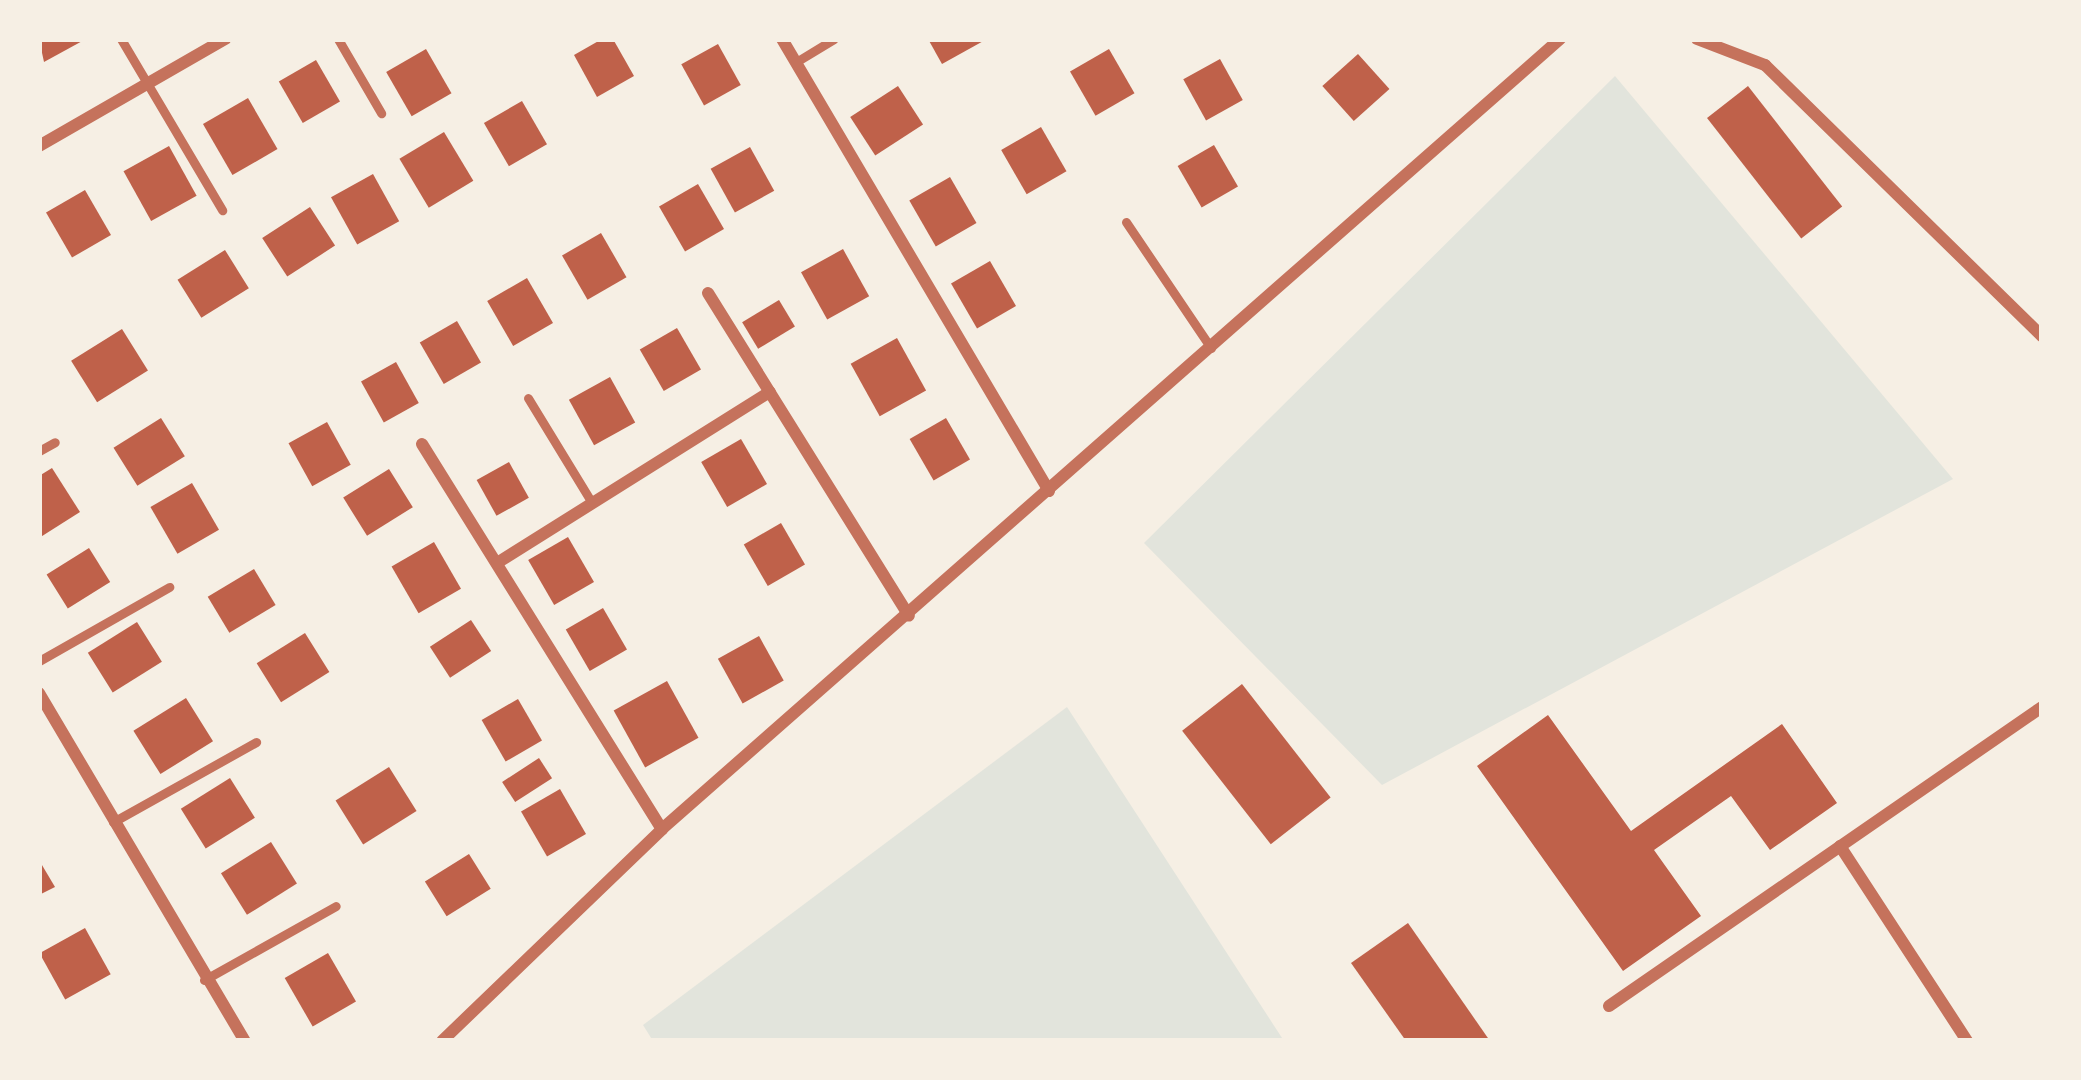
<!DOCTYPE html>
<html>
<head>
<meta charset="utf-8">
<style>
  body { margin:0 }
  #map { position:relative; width:2081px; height:1080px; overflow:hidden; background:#f6efe4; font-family:Barlow,sans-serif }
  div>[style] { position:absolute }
  .green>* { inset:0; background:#e2e4dc }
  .building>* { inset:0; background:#bf614a; transform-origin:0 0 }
  .service>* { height:9px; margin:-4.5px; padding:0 4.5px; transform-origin:4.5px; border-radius:4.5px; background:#c5725c }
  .minor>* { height:12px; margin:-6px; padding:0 6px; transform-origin:6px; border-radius:6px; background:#c5725c }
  span { translate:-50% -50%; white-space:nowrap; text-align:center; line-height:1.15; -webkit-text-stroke:10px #f6efe4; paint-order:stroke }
  .frame { position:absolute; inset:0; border:42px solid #f6efe4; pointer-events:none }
</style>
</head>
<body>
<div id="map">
  <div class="green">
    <i style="clip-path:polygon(1615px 76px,1953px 479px,1382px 785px,1144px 543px)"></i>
    <i style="clip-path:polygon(1067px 707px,1284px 1041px,653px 1041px,643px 1025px)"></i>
  </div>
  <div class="building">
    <i style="clip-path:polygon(39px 39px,86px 39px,44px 62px)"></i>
    <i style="clip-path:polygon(602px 39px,613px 39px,634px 76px,597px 97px,574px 55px)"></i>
    <i style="clip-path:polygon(928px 39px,987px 39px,942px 64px)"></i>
    <i style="left:718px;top:44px;width:47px;height:42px;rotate:61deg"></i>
    <i style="left:426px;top:49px;width:51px;height:46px;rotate:60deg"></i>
    <i style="left:1109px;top:49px;width:51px;height:45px;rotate:60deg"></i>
    <i style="left:1358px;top:54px;width:47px;height:48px;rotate:48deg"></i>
    <i style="left:1220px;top:59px;width:47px;height:42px;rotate:61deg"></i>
    <i style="left:316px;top:60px;width:48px;height:43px;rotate:60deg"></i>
    <i style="left:898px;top:86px;width:46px;height:57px;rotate:57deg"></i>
    <i style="left:1748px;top:86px;width:153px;height:52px;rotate:52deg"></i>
    <i style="left:248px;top:98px;width:59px;height:52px;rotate:60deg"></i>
    <i style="left:522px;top:101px;width:50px;height:44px;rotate:60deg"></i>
    <i style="left:1041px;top:127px;width:51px;height:46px;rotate:60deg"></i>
    <i style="left:444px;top:132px;width:57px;height:52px;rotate:59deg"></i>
    <i style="left:1214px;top:145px;width:48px;height:42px;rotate:60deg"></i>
    <i style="left:169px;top:146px;width:57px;height:52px;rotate:61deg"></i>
    <i style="left:750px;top:147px;width:50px;height:45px;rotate:61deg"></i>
    <i style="left:373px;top:174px;width:54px;height:48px;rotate:61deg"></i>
    <i style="left:950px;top:177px;width:53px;height:47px;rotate:60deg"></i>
    <i style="left:698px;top:184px;width:52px;height:45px;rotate:60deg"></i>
    <i style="left:85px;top:190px;width:52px;height:45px;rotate:60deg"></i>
    <i style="left:310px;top:207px;width:46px;height:57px;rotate:57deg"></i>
    <i style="left:601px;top:233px;width:51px;height:45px;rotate:60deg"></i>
    <i style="left:843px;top:249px;width:54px;height:48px;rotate:61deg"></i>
    <i style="left:225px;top:250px;width:45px;height:56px;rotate:58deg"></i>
    <i style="left:990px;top:261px;width:52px;height:45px;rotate:60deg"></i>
    <i style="left:527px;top:278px;width:52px;height:46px;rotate:60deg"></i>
    <i style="left:779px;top:300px;width:31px;height:43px;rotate:59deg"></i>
    <i style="left:457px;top:321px;width:48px;height:43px;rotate:60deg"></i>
    <i style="left:677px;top:328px;width:48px;height:43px;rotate:60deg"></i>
    <i style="left:122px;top:329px;width:49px;height:60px;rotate:58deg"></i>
    <i style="left:897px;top:338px;width:60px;height:53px;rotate:61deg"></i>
    <i style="left:396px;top:362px;width:47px;height:40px;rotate:61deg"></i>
    <i style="left:610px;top:377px;width:52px;height:47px;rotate:61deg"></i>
    <i style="left:161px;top:418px;width:45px;height:56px;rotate:58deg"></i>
    <i style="left:946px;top:418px;width:48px;height:42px;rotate:60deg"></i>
    <i style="left:327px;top:422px;width:49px;height:44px;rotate:61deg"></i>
    <i style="left:741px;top:439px;width:52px;height:46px;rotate:60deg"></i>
    <i style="left:509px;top:462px;width:41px;height:37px;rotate:61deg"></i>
    <i style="clip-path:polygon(52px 468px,80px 512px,39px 538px,39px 476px)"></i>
    <i style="left:389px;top:469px;width:45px;height:54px;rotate:58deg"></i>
    <i style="left:192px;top:483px;width:54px;height:48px;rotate:60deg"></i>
    <i style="left:781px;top:523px;width:48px;height:43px;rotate:60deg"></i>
    <i style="left:568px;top:537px;width:52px;height:46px;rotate:60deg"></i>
    <i style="left:434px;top:542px;width:54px;height:49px;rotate:60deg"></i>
    <i style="left:89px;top:548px;width:40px;height:50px;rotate:58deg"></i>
    <i style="left:254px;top:569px;width:42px;height:54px;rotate:59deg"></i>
    <i style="left:603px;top:608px;width:48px;height:43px;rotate:60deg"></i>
    <i style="left:471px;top:620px;width:37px;height:49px;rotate:57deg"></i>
    <i style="left:137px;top:622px;width:47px;height:58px;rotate:58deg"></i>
    <i style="left:305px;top:633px;width:46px;height:57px;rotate:58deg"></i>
    <i style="left:759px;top:636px;width:51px;height:47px;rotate:61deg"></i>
    <i style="left:667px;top:681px;width:65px;height:61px;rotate:61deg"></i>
    <i style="left:1242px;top:684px;width:144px;height:76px;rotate:52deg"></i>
    <i style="left:186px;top:698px;width:51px;height:62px;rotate:58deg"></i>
    <i style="left:518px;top:699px;width:48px;height:42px;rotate:60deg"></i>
    <i style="clip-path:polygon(1548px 715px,1631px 831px,1782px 724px,1837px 803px,1770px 850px,1731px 796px,1654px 850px,1701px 916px,1623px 971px,1477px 766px)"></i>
    <i style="left:539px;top:758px;width:24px;height:44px;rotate:57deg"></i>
    <i style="left:389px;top:767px;width:52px;height:63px;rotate:58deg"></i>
    <i style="left:230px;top:778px;width:47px;height:58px;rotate:58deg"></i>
    <i style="left:560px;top:789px;width:52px;height:45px;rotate:60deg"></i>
    <i style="left:271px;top:842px;width:49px;height:59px;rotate:58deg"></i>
    <i style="left:469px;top:854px;width:41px;height:52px;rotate:58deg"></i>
    <i style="clip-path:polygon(39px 860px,55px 887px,39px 895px)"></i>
    <i style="clip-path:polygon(1408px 923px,1490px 1041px,1406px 1041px,1351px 963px)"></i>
    <i style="left:85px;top:928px;width:53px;height:52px;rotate:61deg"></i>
    <i style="left:328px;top:953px;width:56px;height:50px;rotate:60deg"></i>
  </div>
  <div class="service">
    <i style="left:121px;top:39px;width:199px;rotate:59.4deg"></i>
    <i style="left:338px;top:39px;width:86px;rotate:59.8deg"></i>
    <i style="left:796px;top:62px;width:44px;rotate:-31.2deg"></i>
    <i style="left:1126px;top:222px;width:152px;rotate:56deg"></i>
    <i style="left:528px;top:398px;width:123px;rotate:58.6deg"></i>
    <i style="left:39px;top:451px;width:18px;rotate:-29deg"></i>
    <i style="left:39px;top:661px;width:150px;rotate:-29.6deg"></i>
    <i style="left:113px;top:822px;width:164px;rotate:-29.2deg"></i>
    <i style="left:204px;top:980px;width:151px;rotate:-29.3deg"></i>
  </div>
  <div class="minor">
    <i style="left:782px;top:39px;width:525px;rotate:59.43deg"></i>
    <i style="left:1697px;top:39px;width:73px;rotate:20.9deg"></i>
    <i style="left:1765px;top:65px;width:388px;rotate:44.4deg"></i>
    <i style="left:39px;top:146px;width:215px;rotate:-29.9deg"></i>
    <i style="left:708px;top:293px;width:380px;rotate:58.1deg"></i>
    <i style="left:422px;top:444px;width:454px;rotate:58.1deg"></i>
    <i style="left:497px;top:563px;width:322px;rotate:-32.1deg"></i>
    <i style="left:39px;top:693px;width:404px;rotate:59.4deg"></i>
    <i style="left:1840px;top:846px;width:233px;rotate:56.9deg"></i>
    <i style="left:1609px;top:1006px;width:526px;rotate:-34.63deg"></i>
    <i style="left:442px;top:1041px;width:306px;rotate:-43.9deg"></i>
    <i style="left:662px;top:829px;width:1196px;rotate:-41.34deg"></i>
  </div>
  <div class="frame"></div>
</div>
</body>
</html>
